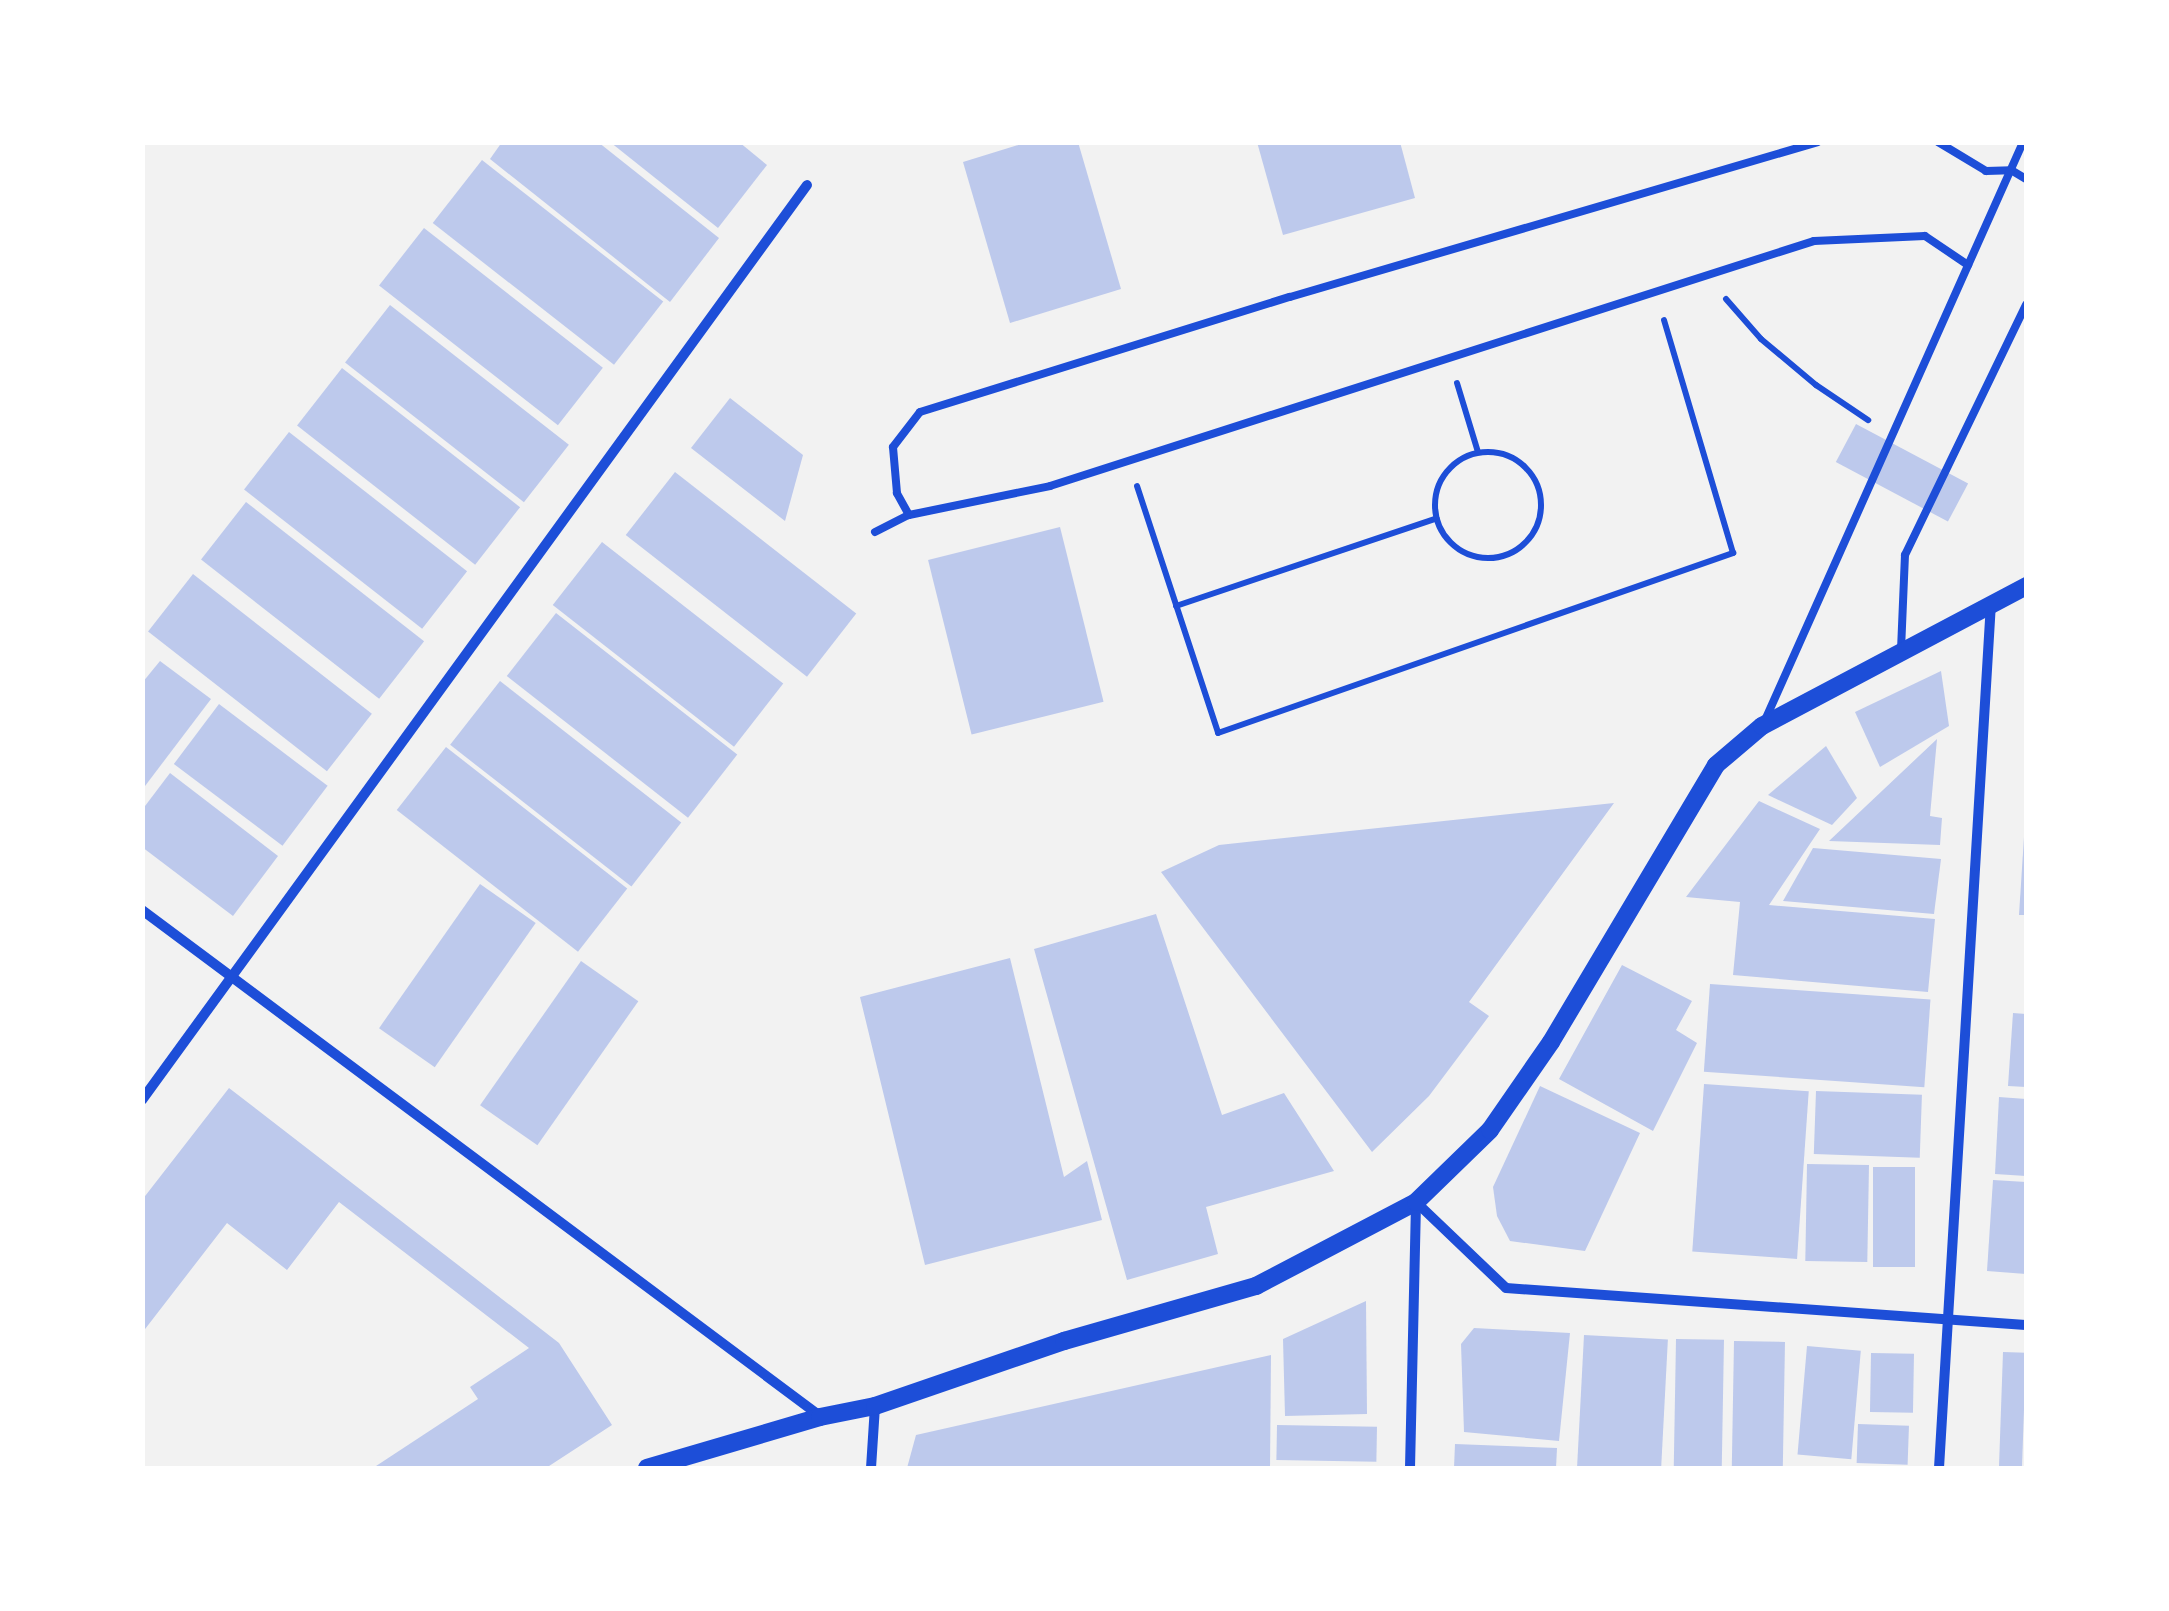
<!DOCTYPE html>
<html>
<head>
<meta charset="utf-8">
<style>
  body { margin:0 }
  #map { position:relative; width:2169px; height:1611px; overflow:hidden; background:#f2f2f2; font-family:"Nunito Sans",sans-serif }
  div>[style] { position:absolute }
  .building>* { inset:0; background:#bdc9ec; transform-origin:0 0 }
  .path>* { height:6px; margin:-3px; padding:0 3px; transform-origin:3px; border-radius:3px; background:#1d4ed8 }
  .path>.ring { margin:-3px; padding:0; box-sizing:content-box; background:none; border:6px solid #1d4ed8; border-radius:50% }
  .service>* { height:8px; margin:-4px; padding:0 4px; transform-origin:4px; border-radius:4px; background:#1d4ed8 }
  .minor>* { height:10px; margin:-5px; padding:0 5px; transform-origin:5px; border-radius:5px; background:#1d4ed8 }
  .tertiary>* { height:18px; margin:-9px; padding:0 9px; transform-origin:9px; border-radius:9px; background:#1d4ed8 }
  span { translate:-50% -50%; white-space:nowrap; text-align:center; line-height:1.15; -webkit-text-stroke:10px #fff; paint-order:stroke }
  .frame { position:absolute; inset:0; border:145px solid #fff; pointer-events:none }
</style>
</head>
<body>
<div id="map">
  <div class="building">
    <i style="clip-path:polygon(502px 142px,598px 142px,719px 238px,670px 302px,490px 159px)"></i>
    <i style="clip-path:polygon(610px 142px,739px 142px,767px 165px,718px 228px)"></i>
    <i style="clip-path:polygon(1028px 142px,1078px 142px,1121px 289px,1010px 323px,963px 162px)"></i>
    <i style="clip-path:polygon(1257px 142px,1400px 142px,1415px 198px,1283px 235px)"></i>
    <i style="left:482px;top:160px;width:230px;height:80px;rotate:38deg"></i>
    <i style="left:424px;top:228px;width:227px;height:73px;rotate:38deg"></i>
    <i style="left:390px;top:305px;width:227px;height:73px;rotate:38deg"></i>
    <i style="left:342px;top:368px;width:226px;height:73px;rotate:38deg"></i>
    <i style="clip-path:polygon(730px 398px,803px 455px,785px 521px,691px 448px)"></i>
    <i style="left:1856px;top:424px;width:127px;height:43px;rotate:28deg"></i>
    <i style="left:289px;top:432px;width:226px;height:73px;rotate:38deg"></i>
    <i style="left:675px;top:472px;width:230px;height:80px;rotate:38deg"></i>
    <i style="left:246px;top:502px;width:226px;height:73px;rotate:38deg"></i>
    <i style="left:1060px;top:527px;width:180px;height:136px;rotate:76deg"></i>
    <i style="left:602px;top:542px;width:230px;height:80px;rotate:38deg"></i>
    <i style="left:193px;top:574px;width:227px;height:73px;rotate:38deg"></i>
    <i style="left:556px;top:613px;width:230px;height:80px;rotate:38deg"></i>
    <i style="clip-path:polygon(160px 661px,211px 699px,142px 790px,142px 683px)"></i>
    <i style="clip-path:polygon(1941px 671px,1949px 726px,1880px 767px,1855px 712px)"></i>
    <i style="left:500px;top:681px;width:230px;height:81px;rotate:38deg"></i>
    <i style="left:219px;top:704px;width:136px;height:75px;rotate:37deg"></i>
    <i style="clip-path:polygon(1937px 739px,1930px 816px,1942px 818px,1940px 845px,1829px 841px)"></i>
    <i style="clip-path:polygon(1826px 746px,1857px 798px,1832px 825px,1768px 795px)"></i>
    <i style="left:446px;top:747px;width:230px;height:80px;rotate:38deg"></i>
    <i style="clip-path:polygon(170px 773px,278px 856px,233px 916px,142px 847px,142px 810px)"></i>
    <i style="clip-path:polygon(1759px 801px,1820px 829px,1769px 905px,1935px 919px,1928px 992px,1733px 975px,1740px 902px,1686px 897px)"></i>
    <i style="clip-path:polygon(1614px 803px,1469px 1002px,1489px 1016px,1429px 1096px,1372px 1152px,1161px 872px,1219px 845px)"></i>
    <i style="clip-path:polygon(2024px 837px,2026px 837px,2026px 915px,2019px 915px)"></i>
    <i style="clip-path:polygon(1813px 848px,1941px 859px,1934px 914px,1783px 901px)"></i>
    <i style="left:480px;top:884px;width:68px;height:176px;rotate:35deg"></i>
    <i style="clip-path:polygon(1156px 914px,1222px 1115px,1284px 1093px,1334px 1171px,1206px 1207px,1218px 1254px,1127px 1280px,1034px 949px)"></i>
    <i style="clip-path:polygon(1010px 958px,1064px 1177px,1087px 1161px,1102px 1220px,925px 1265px,860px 997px)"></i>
    <i style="left:581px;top:961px;width:70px;height:176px;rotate:35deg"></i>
    <i style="clip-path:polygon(1622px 965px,1692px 1001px,1676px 1030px,1697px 1043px,1653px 1131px,1559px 1079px)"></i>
    <i style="left:1710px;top:984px;width:221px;height:88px;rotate:4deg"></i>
    <i style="clip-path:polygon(2013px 1013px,2026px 1014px,2026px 1087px,2008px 1086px)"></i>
    <i style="left:1704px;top:1084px;width:105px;height:168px;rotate:4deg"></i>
    <i style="clip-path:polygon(1540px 1086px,1640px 1133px,1585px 1251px,1510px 1241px,1497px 1216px,1493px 1187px)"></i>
    <i style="clip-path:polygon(229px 1088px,559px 1343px,612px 1425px,546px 1468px,373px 1468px,478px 1399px,470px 1387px,529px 1348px,339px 1202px,287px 1270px,227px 1223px,142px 1333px,142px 1200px)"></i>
    <i style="left:1816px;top:1091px;width:106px;height:63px;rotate:2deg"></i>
    <i style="clip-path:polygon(1999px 1097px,2026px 1099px,2026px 1176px,1995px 1174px)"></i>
    <i style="left:1807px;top:1164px;width:62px;height:97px;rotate:1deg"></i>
    <i style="left:1873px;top:1167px;width:42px;height:100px"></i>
    <i style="clip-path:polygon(1993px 1180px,2026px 1182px,2026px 1274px,1987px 1271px)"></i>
    <i style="clip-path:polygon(1366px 1301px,1367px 1414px,1285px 1416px,1283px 1339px)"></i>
    <i style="clip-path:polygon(1474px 1328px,1570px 1333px,1559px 1441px,1464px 1432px,1461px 1344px)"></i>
    <i style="left:1584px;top:1335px;width:84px;height:133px;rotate:3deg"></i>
    <i style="left:1676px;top:1339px;width:48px;height:129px;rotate:1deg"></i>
    <i style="left:1734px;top:1341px;width:51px;height:127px;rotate:1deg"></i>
    <i style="left:1807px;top:1346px;width:54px;height:109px;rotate:5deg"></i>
    <i style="left:2003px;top:1352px;width:23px;height:116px;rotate:2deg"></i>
    <i style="left:1871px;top:1353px;width:43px;height:59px;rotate:1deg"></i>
    <i style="clip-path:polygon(1271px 1355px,1270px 1468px,907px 1468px,916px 1435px)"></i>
    <i style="left:1858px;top:1424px;width:51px;height:39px;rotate:2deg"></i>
    <i style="left:1277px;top:1425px;width:100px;height:35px;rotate:1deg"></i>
    <i style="clip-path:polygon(1455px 1444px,1557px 1448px,1556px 1468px,1454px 1468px)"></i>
  </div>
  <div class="path">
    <i style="left:1726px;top:299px;width:53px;rotate:48.8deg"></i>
    <i style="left:1761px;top:339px;width:72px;rotate:39.9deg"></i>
    <i style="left:1816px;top:385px;width:63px;rotate:33.9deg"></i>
    <i style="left:1457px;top:383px;width:72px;rotate:73.1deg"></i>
    <i class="ring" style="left:1435px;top:452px;width:100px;height:100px"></i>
    <i style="left:1137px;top:486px;width:260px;rotate:71.8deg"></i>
    <i style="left:1218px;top:733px;width:546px;rotate:-19.27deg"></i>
    <i style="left:1733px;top:553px;width:243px;rotate:-106.5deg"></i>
    <i style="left:1176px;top:606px;width:275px;rotate:-18.6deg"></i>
  </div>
  <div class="service">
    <i style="left:1938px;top:142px;width:56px;rotate:31.1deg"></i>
    <i style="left:1986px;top:171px;width:25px;rotate:-2deg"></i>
    <i style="left:2011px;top:170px;width:17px;rotate:31deg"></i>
    <i style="left:909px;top:515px;width:25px;rotate:-119deg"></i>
    <i style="left:897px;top:493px;width:46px;rotate:-95deg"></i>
    <i style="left:893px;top:447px;width:44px;rotate:-52.4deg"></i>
    <i style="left:920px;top:412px;width:387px;rotate:-17.3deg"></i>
    <i style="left:1290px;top:297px;width:550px;rotate:-16.36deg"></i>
    <i style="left:875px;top:532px;width:38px;rotate:-27deg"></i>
    <i style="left:909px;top:515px;width:144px;rotate:-11.6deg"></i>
    <i style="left:1050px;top:486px;width:802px;rotate:-17.78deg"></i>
    <i style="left:1814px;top:241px;width:111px;rotate:-2.6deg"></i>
    <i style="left:1925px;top:236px;width:52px;rotate:34deg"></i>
    <i style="left:1901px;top:650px;width:95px;rotate:-87.6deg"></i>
    <i style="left:1905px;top:555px;width:278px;rotate:-64.2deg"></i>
    <i style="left:1766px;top:718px;width:631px;rotate:-65.95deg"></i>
  </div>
  <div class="minor">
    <i style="left:142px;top:910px;width:846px;rotate:36.73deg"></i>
    <i style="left:142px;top:1100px;width:1131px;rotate:-53.99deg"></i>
    <i style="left:1416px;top:1202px;width:124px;rotate:43.7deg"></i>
    <i style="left:1506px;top:1288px;width:521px;rotate:4.07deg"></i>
    <i style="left:871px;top:1468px;width:62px;rotate:-86.3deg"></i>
    <i style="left:1410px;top:1468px;width:266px;rotate:-88.7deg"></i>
    <i style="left:1939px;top:1468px;width:867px;rotate:-86.56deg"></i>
  </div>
  <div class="tertiary">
    <i style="left:647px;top:1468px;width:180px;rotate:-16.4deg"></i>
    <i style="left:820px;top:1417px;width:56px;rotate:-11.3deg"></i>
    <i style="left:875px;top:1406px;width:200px;rotate:-19deg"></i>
    <i style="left:1064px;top:1341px;width:200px;rotate:-16deg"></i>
    <i style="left:1256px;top:1286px;width:181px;rotate:-27.7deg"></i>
    <i style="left:1416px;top:1202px;width:103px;rotate:-44.2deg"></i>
    <i style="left:1490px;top:1130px;width:107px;rotate:-55.3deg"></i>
    <i style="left:1551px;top:1042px;width:322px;rotate:-59.2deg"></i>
    <i style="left:1716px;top:765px;width:60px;rotate:-40.3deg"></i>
    <i style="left:1762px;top:726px;width:299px;rotate:-27.9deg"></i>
  </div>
  <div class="frame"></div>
</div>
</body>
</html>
